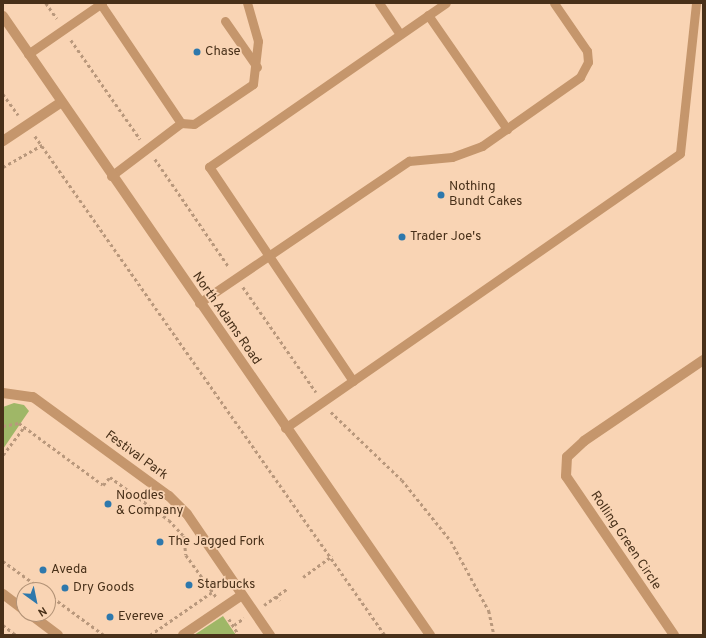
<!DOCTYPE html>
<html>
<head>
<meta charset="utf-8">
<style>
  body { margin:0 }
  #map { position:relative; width:706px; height:638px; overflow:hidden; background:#f9d4b4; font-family:Overpass,sans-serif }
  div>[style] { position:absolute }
  .green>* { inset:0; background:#9fb767 }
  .path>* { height:2.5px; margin-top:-1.25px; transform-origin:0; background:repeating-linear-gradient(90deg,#b9987c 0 3px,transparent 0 6px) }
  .service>* { height:9px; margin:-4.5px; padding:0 4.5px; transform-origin:4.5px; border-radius:4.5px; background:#c5966c }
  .minor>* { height:10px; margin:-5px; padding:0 5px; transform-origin:5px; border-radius:5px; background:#c5966c }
  .tertiary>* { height:10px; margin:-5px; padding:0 5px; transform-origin:5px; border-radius:5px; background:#c5966c }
  .dots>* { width:11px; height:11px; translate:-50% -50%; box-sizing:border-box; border:2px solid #f9d4b4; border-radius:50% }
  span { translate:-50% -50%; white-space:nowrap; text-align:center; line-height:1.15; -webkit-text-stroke:3.5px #f9d4b4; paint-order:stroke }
  .poi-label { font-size:13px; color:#483019 }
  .left { translate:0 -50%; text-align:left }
  .street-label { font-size:13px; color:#483019 }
  .frame { position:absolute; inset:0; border:4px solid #483019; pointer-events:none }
  .north { position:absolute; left:16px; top:582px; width:40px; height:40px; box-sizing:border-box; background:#f9d4b4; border:1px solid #b29276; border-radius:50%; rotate:147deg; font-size:11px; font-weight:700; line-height:16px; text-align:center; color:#483019 }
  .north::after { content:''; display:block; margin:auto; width:14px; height:18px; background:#2e78ac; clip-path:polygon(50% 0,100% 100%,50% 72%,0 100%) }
</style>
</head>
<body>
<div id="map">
  <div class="green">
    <i style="clip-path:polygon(14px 403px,24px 405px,29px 411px,3px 449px,3px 407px)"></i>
    <i style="clip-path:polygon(223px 616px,236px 635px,194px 635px)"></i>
  </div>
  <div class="path">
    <i style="left:46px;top:3px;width:19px;rotate:55deg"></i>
    <i style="left:71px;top:40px;width:121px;rotate:55.1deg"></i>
    <i style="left:3px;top:94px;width:26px;rotate:54deg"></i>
    <i style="left:35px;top:136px;width:610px;rotate:54.95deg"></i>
    <i style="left:155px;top:159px;width:131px;rotate:55.6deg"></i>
    <i style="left:3px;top:167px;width:45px;rotate:-29.4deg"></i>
    <i style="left:243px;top:287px;width:128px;rotate:55.2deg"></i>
    <i style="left:331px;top:412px;width:98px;rotate:43.8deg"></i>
    <i style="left:402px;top:480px;width:78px;rotate:51.2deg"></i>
    <i style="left:451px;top:541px;width:80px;rotate:61.5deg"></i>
    <i style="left:489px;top:611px;width:25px;rotate:78deg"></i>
    <i style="left:3px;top:426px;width:16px;rotate:-11deg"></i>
    <i style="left:19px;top:423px;width:104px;rotate:36.4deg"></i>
    <i style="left:103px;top:485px;width:11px;rotate:-49deg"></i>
    <i style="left:110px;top:477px;width:73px;rotate:36.1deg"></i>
    <i style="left:169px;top:520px;width:22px;rotate:47deg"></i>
    <i style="left:184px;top:536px;width:19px;rotate:84deg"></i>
    <i style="left:186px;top:555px;width:53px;rotate:54.2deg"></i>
    <i style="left:3px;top:455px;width:35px;rotate:-53deg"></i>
    <i style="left:3px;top:561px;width:49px;rotate:35.9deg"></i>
    <i style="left:303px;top:577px;width:36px;rotate:-36deg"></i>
    <i style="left:210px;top:589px;width:7px;rotate:-34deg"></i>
    <i style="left:48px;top:594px;width:69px;rotate:36.2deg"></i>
    <i style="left:276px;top:596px;width:6px;rotate:51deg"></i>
    <i style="left:264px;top:605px;width:29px;rotate:-35deg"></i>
    <i style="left:229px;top:619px;width:19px;rotate:58deg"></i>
    <i style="left:3px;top:625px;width:16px;rotate:38deg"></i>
    <i style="left:234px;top:625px;width:12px;rotate:-35deg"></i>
    <i style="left:150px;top:635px;width:75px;rotate:-34.7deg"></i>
  </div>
  <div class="service">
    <i style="left:100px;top:3px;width:145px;rotate:56deg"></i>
    <i style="left:379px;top:3px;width:37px;rotate:56deg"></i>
    <i style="left:428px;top:15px;width:139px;rotate:55.3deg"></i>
    <i style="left:225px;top:21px;width:56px;rotate:55.2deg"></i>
    <i style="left:28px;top:54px;width:90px;rotate:-34.6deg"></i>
    <i style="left:111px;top:176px;width:88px;rotate:-37.1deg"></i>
    <i style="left:181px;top:123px;width:13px;rotate:4deg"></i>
    <i style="left:194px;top:124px;width:71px;rotate:-34.1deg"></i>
    <i style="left:253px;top:84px;width:43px;rotate:-83.4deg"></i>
    <i style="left:258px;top:41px;width:40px;rotate:-106deg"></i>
    <i style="left:199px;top:303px;width:254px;rotate:-34.1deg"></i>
    <i style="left:409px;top:161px;width:43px;rotate:-5.3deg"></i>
    <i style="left:452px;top:157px;width:32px;rotate:-20deg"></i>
    <i style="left:482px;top:146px;width:120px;rotate:-35.1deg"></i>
    <i style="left:580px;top:77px;width:17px;rotate:-62deg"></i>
    <i style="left:588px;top:62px;width:11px;rotate:-95deg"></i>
    <i style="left:587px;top:51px;width:58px;rotate:-124.5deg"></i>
    <i style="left:353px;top:381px;width:258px;rotate:-123.9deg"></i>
    <i style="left:209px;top:167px;width:288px;rotate:-34.7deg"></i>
    <i style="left:285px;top:428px;width:481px;rotate:-34.8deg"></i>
    <i style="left:680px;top:153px;width:151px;rotate:-83.9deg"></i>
  </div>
  <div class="minor">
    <i style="left:3px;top:141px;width:69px;rotate:-33.7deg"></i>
    <i style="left:3px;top:393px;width:30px;rotate:8deg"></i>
    <i style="left:33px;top:397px;width:168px;rotate:36.1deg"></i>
    <i style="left:169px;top:496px;width:25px;rotate:45deg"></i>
    <i style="left:187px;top:514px;width:147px;rotate:55.6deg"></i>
    <i style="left:3px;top:594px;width:26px;rotate:37deg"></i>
    <i style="left:30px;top:614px;width:35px;rotate:37deg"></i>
    <i style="left:183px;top:635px;width:71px;rotate:-34.1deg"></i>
    <i style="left:674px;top:635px;width:192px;rotate:-124.2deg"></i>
    <i style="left:566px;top:476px;width:19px;rotate:-87deg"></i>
    <i style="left:567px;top:457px;width:23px;rotate:-43deg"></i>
    <i style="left:584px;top:441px;width:144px;rotate:-34.2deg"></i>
  </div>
  <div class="tertiary">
    <i style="left:3px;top:16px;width:752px;rotate:55.4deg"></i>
  </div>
  <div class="dots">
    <i style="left:197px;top:52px;background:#2e78ac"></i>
    <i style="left:441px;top:195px;background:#2e78ac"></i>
    <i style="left:402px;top:237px;background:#2e78ac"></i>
    <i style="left:108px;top:504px;background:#2e78ac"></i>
    <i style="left:160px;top:542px;background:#2e78ac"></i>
    <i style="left:43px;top:570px;background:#2e78ac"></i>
    <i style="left:189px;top:585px;background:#2e78ac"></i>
    <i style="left:65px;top:588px;background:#2e78ac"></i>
    <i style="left:110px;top:617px;background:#2e78ac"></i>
  </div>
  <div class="poi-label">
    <span class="left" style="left:205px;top:52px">Chase</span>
    <span class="left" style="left:449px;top:195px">Nothing<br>Bundt Cakes</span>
    <span class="left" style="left:410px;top:237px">Trader Joe's</span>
    <span class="left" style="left:116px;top:504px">Noodles<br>&amp; Company</span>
    <span class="left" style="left:168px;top:542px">The Jagged Fork</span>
    <span class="left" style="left:51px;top:570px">Aveda</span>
    <span class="left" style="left:197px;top:585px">Starbucks</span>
    <span class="left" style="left:73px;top:588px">Dry Goods</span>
    <span class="left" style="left:118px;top:617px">Evereve</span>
  </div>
  <div class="street-label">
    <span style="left:226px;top:319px;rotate:55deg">North Adams Road</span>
    <span style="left:136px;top:456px;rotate:36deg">Festival Park</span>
    <span style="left:625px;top:541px;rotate:56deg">Rolling Green Circle</span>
  </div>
  <div class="frame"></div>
  <div class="north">N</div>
</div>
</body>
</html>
